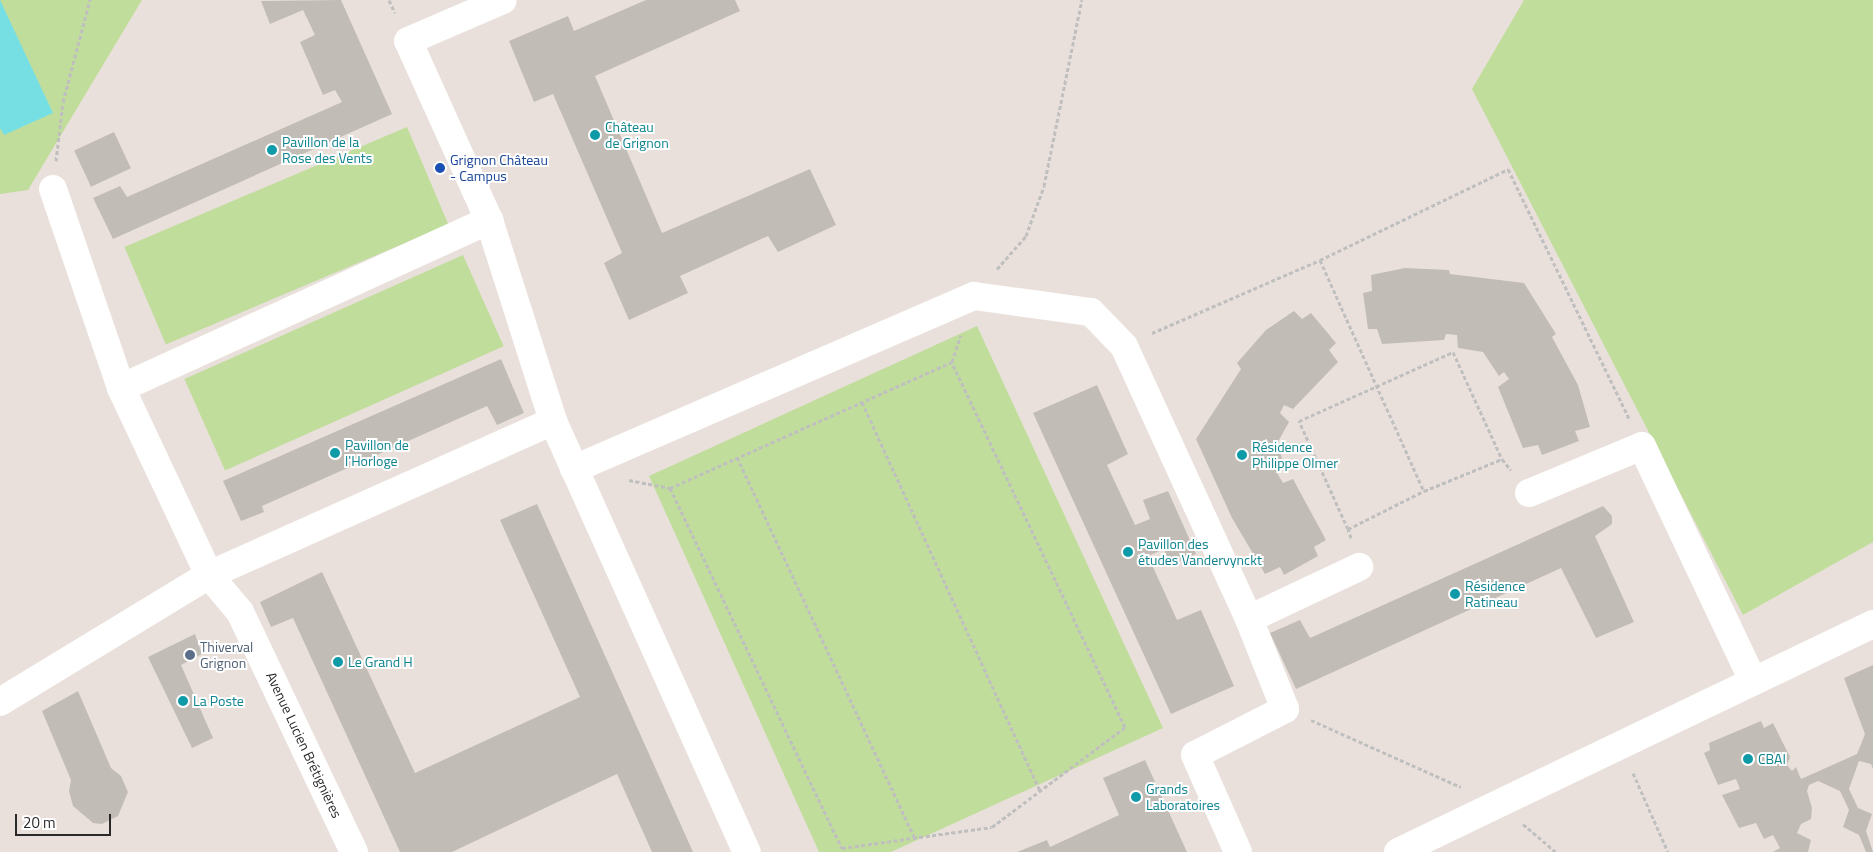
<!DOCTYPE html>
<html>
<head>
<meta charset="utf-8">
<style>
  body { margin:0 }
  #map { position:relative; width:1873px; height:852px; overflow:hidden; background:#eae0db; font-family:"Titillium Web",sans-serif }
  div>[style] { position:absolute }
  .green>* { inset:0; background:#c0dd9c; transform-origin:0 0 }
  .water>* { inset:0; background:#76dfe4 }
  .building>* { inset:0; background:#c2bcb7; transform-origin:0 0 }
  .path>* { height:3px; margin-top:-1.5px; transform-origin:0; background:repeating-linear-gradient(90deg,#bfbfbf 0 4px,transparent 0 6.5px) }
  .minor>* { height:28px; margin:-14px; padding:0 14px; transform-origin:14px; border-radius:14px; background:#fff }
  .dots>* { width:14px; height:14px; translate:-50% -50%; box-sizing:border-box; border:2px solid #fff; border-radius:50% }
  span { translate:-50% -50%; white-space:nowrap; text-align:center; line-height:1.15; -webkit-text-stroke:4px #fff; paint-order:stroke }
  .culture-label { font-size:14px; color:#0d838f }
  .left { translate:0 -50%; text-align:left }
  .transit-label { font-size:14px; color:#164399 }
  .service-label { font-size:14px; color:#4e5e75 }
  .street-label { font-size:14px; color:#292929 }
  .scale { position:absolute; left:15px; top:814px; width:96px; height:22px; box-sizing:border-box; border:2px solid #292929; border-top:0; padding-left:6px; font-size:15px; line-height:18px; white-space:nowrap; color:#292929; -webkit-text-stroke:4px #fff; paint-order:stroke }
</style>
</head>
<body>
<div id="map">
  <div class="green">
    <i style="clip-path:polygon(0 0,142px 0,28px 190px,0 194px)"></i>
    <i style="clip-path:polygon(1524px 0,1873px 0,1873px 542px,1743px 615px,1472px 89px)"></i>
    <i style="left:407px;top:127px;width:106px;height:307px;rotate:67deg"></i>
    <i style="left:463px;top:255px;width:100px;height:305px;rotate:66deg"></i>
    <i style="clip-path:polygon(977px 326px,1163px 728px,891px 852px,819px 852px,649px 476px)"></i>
  </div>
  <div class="water">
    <i style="clip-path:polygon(0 0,53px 113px,4px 135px,0 128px)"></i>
  </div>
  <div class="building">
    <i style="clip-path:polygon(341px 0,392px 114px,113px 239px,93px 198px,120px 186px,127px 197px,342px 102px,335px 90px,323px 95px,300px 42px,315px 35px,303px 10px,270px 24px,261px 1px)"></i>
    <i style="clip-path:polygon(646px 0,735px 0,740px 11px,595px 76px,662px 233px,810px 169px,836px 225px,778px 252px,768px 236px,680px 276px,688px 293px,629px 320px,604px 263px,622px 253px,553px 94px,534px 102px,509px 41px,568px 16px,574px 31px)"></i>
    <i style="left:114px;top:132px;width:40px;height:44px;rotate:65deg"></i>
    <i style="clip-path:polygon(1405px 268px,1449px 270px,1450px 274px,1524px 283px,1556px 334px,1552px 337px,1578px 385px,1590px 427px,1575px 431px,1579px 441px,1542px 455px,1538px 445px,1523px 448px,1498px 387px,1509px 379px,1504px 372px,1499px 376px,1483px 352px,1458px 348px,1457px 335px,1446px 334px,1444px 340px,1382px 344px,1377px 329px,1368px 329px,1363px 293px,1372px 291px,1371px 275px)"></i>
    <i style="clip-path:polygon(1294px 311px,1302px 319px,1311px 313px,1336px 343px,1329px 350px,1338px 362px,1293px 409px,1284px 405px,1280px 413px,1289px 422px,1278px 442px,1284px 468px,1277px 473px,1283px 483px,1293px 479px,1326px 540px,1314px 547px,1318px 556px,1284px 575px,1280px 567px,1265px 574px,1232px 518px,1196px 439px,1241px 369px,1237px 363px,1266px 330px)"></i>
    <i style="clip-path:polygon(501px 359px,524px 413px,497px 425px,487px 406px,262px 506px,264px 512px,241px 521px,223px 481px)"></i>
    <i style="clip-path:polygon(1097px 385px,1128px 454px,1107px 465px,1135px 525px,1150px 519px,1143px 500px,1168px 491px,1196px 554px,1171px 565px,1164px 549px,1148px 556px,1177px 620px,1201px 610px,1234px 686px,1171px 714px,1033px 413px)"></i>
    <i style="clip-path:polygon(537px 504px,693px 852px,652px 852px,617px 774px,452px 852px,400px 852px,293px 618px,271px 627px,260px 602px,322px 572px,415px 773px,580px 697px,500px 520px)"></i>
    <i style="clip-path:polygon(1603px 506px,1612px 516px,1612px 524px,1595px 536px,1634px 622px,1596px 638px,1561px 568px,1296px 689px,1270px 633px,1300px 620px,1310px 638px)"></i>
    <i style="clip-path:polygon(195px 634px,202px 654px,181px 665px,213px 738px,192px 748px,148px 657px)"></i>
    <i style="clip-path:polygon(1873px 665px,1873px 769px,1871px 764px,1859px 761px,1849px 789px,1858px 808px,1872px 814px,1866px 831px,1873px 852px,1866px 852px,1859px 835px,1843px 827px,1849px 810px,1840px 791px,1818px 781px,1809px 785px,1807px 791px,1812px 808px,1811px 819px,1801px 824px,1797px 833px,1811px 840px,1808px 852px,1773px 852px,1780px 848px,1773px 835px,1764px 839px,1756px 823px,1739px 828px,1722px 795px,1740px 789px,1736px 779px,1718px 785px,1704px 753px,1710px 750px,1709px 743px,1761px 721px,1764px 728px,1773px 723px,1790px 757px,1787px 765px,1792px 771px,1796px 767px,1801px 779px,1857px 754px,1865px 734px,1844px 678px)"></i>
    <i style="clip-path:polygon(78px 691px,111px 768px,121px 776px,128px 792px,118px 816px,102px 824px,93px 823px,73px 806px,69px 791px,71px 780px,42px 711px)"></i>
    <i style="clip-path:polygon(1145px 760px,1187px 852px,1017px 852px,1047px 840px,1050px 847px,1119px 815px,1103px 778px)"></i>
  </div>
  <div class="path">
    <i style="left:389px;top:0;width:14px;rotate:65deg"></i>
    <i style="left:56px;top:161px;width:59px;rotate:-83.2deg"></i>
    <i style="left:63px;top:102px;width:106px;rotate:-75.2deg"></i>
    <i style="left:1320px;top:260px;width:253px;rotate:65.8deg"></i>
    <i style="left:997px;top:269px;width:44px;rotate:-48.7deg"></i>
    <i style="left:1026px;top:236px;width:53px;rotate:-70.2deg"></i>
    <i style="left:1044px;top:186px;width:190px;rotate:-78.5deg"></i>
    <i style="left:1152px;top:333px;width:183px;rotate:-23.5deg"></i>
    <i style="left:1320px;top:260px;width:209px;rotate:-25.8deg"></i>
    <i style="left:1508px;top:169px;width:279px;rotate:64.1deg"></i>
    <i style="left:862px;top:402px;width:427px;rotate:65.4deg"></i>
    <i style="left:737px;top:457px;width:419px;rotate:65deg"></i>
    <i style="left:629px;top:480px;width:42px;rotate:11deg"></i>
    <i style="left:670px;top:488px;width:399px;rotate:64.5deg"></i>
    <i style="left:842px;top:848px;width:151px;rotate:-8deg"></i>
    <i style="left:992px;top:827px;width:166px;rotate:-36.9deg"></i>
    <i style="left:1125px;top:727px;width:404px;rotate:-115.4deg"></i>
    <i style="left:952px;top:362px;width:28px;rotate:-72deg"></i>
    <i style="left:670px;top:488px;width:309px;rotate:-24.1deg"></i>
    <i style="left:1348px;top:529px;width:119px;rotate:-114.4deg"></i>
    <i style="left:1299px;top:421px;width:169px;rotate:-24.1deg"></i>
    <i style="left:1453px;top:352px;width:118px;rotate:65.4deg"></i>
    <i style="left:1351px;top:538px;width:9px;rotate:-108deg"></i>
    <i style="left:1348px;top:529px;width:85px;rotate:-26.6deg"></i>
    <i style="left:1424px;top:491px;width:84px;rotate:-22.3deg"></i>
    <i style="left:1502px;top:459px;width:14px;rotate:51deg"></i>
    <i style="left:1311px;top:720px;width:164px;rotate:24.1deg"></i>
    <i style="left:1633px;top:773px;width:86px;rotate:66.1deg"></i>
    <i style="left:1523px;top:824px;width:43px;rotate:40.3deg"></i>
  </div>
  <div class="minor">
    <i style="left:53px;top:189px;width:210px;rotate:71.1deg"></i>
    <i style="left:489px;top:220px;width:196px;rotate:-114.3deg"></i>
    <i style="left:408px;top:41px;width:103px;rotate:-23.3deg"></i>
    <i style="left:574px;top:469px;width:436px;rotate:-23.4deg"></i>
    <i style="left:974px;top:296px;width:118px;rotate:7.8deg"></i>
    <i style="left:1091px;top:312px;width:47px;rotate:45.9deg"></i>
    <i style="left:1124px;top:346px;width:300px;rotate:65.4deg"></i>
    <i style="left:1249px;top:619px;width:97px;rotate:68.2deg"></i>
    <i style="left:1285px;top:709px;width:101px;rotate:152.9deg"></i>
    <i style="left:1195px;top:755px;width:106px;rotate:66.1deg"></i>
    <i style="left:1529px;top:493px;width:122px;rotate:-22.6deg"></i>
    <i style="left:1642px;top:446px;width:260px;rotate:64.7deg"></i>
    <i style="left:1249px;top:619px;width:122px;rotate:-25.3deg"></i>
    <i style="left:0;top:702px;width:245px;rotate:-31.3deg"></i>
    <i style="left:209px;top:575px;width:377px;rotate:-24.1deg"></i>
    <i style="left:354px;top:852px;width:266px;rotate:-115.4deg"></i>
    <i style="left:240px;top:612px;width:48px;rotate:-130deg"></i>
    <i style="left:209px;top:575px;width:207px;rotate:-115.2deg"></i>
    <i style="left:121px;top:388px;width:405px;rotate:-24.5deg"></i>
    <i style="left:489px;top:220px;width:211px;rotate:72.3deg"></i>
    <i style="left:553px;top:421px;width:473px;rotate:65.8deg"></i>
    <i style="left:1398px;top:852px;width:527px;rotate:-25.64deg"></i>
  </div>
  <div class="dots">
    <i style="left:595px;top:135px;background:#0f9aa8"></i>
    <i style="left:272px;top:150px;background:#0f9aa8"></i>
    <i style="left:440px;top:168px;background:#1a4fb4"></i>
    <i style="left:335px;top:453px;background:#0f9aa8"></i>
    <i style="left:1242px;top:455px;background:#0f9aa8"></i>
    <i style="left:1128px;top:552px;background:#0f9aa8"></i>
    <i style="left:1455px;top:594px;background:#0f9aa8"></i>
    <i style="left:190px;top:655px;background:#5c6f8a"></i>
    <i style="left:338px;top:662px;background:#0f9aa8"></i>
    <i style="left:183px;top:701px;background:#0f9aa8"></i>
    <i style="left:1748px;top:759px;background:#0f9aa8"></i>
    <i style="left:1136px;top:797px;background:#0f9aa8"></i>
  </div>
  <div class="culture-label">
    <span class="left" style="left:605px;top:135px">Château<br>de Grignon</span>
    <span class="left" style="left:282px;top:150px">Pavillon de la<br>Rose des Vents</span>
    <span class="left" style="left:345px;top:453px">Pavillon de<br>l'Horloge</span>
    <span class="left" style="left:1252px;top:455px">Résidence<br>Philippe Olmer</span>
    <span class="left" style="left:1138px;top:552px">Pavillon des<br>études Vandervynckt</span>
    <span class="left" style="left:1465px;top:594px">Résidence<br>Ratineau</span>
    <span class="left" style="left:348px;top:662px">Le Grand H</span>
    <span class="left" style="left:193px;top:701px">La Poste</span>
    <span class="left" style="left:1758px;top:759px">CBAI</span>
    <span class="left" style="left:1146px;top:797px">Grands<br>Laboratoires</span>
  </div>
  <div class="transit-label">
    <span class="left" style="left:450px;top:168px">Grignon Château<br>- Campus</span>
  </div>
  <div class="service-label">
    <span class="left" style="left:200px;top:655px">Thiverval<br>Grignon</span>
  </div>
  <div class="street-label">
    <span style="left:304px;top:745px;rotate:65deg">Avenue Lucien Brétignières</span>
  </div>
  <div class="scale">20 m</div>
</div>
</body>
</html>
